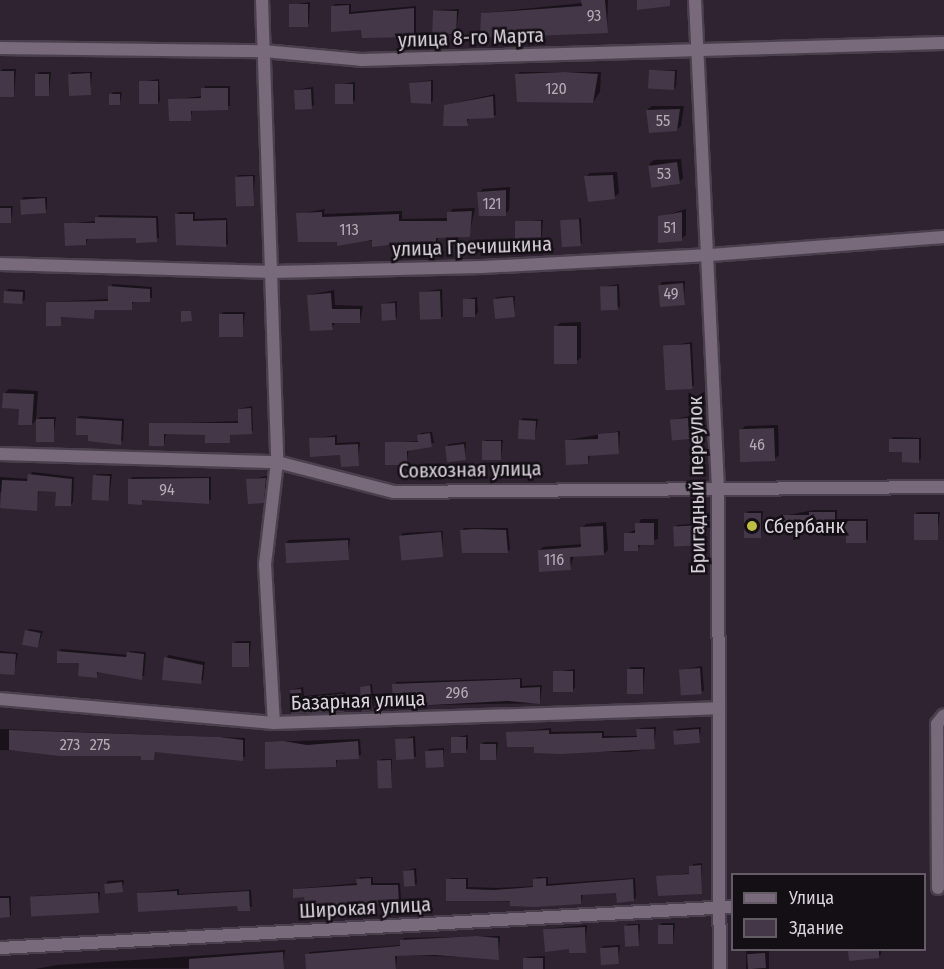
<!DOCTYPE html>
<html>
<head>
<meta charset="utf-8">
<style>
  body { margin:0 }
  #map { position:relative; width:944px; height:969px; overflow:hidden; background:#2f2231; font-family:"Fira Sans Condensed",sans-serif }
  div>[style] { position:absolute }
  .shadow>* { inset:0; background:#0007; transform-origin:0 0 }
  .building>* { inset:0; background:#443747; transform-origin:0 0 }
  .roads { filter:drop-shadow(2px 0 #4a3f4c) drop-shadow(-2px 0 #4a3f4c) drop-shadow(0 2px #4a3f4c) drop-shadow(0 -2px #4a3f4c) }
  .street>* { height:12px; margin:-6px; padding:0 6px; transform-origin:6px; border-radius:6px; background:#78697b }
  .dots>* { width:16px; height:16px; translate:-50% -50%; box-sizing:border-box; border:3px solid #140e15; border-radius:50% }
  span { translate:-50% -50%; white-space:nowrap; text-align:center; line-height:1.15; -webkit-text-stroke:5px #140e15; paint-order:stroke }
  .number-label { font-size:16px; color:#b4abb7 }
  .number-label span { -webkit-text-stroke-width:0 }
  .street-label { font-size:20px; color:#dad2dc }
  .poi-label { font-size:20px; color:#dad2dc }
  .left { translate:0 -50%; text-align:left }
  .legend { position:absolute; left:731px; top:873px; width:195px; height:78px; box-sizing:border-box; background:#140e15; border:2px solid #635c65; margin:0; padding:8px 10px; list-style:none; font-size:18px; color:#dad2dc }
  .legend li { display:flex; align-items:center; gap:12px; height:30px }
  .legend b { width:30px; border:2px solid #635c65 }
</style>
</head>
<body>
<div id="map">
  <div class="shadow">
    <i style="clip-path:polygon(583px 0,608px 0,607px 31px,483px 13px,583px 3px)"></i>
    <i style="clip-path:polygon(310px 2px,309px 23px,307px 25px,291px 5px)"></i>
    <i style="clip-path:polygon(335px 4px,351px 4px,351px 12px,416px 6px,416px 33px,362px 29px,333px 7px)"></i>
    <i style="clip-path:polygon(459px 9px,456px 33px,434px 12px,437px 10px)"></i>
    <i style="clip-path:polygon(3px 69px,16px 69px,14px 96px,0 72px)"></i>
    <i style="clip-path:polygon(653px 70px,677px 70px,676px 86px,674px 89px,651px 73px)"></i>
    <i style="clip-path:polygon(39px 72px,51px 72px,49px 94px,37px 75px)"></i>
    <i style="clip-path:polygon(72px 72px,92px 72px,90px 94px,70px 75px)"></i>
    <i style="clip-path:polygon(520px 72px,601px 72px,600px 92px,593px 102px,517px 75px)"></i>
    <i style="clip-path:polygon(159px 79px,160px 100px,158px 103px,141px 82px)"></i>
    <i style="clip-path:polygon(433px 80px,433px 100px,431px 103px,410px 83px)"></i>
    <i style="clip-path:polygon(355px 82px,355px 100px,353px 102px,337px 85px)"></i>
    <i style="clip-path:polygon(205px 86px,230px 86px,230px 106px,193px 109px,190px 119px,169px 100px,203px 96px)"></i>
    <i style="clip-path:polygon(313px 87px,314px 105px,311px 107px,295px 90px)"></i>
    <i style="clip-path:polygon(113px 92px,122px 92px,120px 103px,111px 95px)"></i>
    <i style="clip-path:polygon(495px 94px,496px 115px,469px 117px,467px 125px,446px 105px)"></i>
    <i style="clip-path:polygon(652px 106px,684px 106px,681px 126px,676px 130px,647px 110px)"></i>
    <i style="clip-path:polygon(681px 159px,683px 178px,679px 182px,649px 164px,654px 160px)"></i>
    <i style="clip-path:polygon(617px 172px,619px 193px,614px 197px,586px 177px,590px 173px)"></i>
    <i style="clip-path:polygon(239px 175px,255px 175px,253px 205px,236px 177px)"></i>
    <i style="clip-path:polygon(510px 187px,509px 210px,505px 214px,479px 193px,483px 189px)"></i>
    <i style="clip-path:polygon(24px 197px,47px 197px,47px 209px,45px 211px,21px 200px)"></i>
    <i style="clip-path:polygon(0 206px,13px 206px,11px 221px,0 222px)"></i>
    <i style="clip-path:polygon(475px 208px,469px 236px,439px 236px,436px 243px,338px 240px,298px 214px,325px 209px,324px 214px,402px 211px,402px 219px,449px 218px,452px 209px)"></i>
    <i style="clip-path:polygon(686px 209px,686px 235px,681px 239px,660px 217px)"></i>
    <i style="clip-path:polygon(179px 212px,195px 212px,195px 219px,227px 218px,228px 243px,226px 245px,177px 215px)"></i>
    <i style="clip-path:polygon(99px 215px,158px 216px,159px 238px,88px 238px,86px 244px,66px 224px,96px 221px)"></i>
    <i style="clip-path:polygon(581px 218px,582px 242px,580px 245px,562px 222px)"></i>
    <i style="clip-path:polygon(543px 220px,541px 245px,517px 224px,519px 222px)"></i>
    <i style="clip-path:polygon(685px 281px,684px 303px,660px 285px,662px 282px)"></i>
    <i style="clip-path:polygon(112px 284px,152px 287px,152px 298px,134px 300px,131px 308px,96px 308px,94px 317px,62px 316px,60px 324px,48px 302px,109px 299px)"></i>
    <i style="clip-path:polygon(619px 284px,620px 306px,617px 309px,602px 287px)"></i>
    <i style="clip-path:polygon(8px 289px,25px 290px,25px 299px,22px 302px,6px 292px)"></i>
    <i style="clip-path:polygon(442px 289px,443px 316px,441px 318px,420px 292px)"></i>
    <i style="clip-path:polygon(334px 290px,335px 305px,363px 306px,360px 321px,336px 321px,332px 328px,309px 295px)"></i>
    <i style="clip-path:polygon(515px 296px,514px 315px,495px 299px,497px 297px)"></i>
    <i style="clip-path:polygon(477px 297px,478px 312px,476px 315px,464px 300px)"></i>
    <i style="clip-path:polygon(397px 301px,397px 317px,395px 319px,382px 304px)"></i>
    <i style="clip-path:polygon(223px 312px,245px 312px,242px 336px,221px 315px)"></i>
    <i style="clip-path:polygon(581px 322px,581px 357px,577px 361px,556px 327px,560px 323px)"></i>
    <i style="clip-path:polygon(692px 342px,694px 385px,691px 387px,664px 347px)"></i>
    <i style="clip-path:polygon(9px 389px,38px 391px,36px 420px,32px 424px,5px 393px)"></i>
    <i style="clip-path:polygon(252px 406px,253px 431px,231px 434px,229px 441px,207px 434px,166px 433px,164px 445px,151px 424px,240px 421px,239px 409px)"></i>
    <i style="clip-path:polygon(80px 416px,124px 419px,123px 441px,89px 434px,77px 418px)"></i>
    <i style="clip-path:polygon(690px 416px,692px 435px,689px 438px,671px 420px)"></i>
    <i style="clip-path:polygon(40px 417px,56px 417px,53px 440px,37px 420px)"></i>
    <i style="clip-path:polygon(523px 418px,538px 419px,535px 438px,520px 421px)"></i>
    <i style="clip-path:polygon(778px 425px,779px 455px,774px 459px,741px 430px,745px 426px)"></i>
    <i style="clip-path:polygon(620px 431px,619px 452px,590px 455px,588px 463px,567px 440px)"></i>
    <i style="clip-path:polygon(432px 432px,434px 443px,409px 449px,406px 464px,387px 443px,420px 441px,421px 433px)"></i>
    <i style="clip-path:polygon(337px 435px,337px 443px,360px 442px,358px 464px,311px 439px)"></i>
    <i style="clip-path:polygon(893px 437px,921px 438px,921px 459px,918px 461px,904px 451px,891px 440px)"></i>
    <i style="clip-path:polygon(486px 440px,503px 440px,501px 458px,484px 442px)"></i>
    <i style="clip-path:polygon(466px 442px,465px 459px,447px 446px,449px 444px)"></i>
    <i style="clip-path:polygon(32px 472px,74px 477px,73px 502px,71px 505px,57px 491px,39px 490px,36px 510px,0 492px,0 477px,29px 479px)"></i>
    <i style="clip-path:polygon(97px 474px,112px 474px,109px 499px,94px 476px)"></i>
    <i style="clip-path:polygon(267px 476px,266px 499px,263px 501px,248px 480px)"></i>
    <i style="clip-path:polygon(132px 477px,211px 477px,211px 500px,144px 499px,141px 503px,130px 480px)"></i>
    <i style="clip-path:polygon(813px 510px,837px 510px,837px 519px,868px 519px,868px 539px,865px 542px,848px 529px,784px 516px)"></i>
    <i style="clip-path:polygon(748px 511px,763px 511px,761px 536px,746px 514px)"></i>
    <i style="clip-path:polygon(918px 512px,940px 512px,937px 538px,915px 514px)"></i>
    <i style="clip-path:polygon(641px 519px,658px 519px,658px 539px,641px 544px,637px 550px,626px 534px,637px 529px)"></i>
    <i style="clip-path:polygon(606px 522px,608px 550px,604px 554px,574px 555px,570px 569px,539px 551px,543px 547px,583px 544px,582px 528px,586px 524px)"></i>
    <i style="clip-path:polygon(705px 523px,704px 543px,675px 528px,677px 525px)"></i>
    <i style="clip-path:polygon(464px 528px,508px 528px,510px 549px,507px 552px,462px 531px)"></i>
    <i style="clip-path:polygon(443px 531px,442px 555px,401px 535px,403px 533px)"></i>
    <i style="clip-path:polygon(350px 538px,348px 559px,286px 542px,289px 540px)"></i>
    <i style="clip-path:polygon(29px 629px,43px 631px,38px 646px,27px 631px)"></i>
    <i style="clip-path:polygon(236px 641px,251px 641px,249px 665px,234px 643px)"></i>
    <i style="clip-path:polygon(61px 649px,128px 655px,130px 651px,146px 652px,144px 676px,99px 671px,96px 676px,81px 662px,59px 651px)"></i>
    <i style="clip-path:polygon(0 651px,18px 653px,14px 674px,0 671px)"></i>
    <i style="clip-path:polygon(168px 655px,205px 662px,203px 680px,163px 679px)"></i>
    <i style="clip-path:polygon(702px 666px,704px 690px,701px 693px,680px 670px)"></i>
    <i style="clip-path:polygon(631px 667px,645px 667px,643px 692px,629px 670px)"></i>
    <i style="clip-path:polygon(575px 669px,575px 687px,573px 690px,555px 672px)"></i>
    <i style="clip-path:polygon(522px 678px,522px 686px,542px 685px,540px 703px,395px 706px,396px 682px)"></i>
    <i style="clip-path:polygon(372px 684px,374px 706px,372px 709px,361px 687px)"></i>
    <i style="clip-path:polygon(303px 687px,304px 696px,345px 692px,346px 708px,293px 712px,291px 690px)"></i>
    <i style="clip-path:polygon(656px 727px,654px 748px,629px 752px,535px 752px,535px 745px,508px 733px,551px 728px,551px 732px,604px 731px,604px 736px,638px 736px,640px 728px)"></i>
    <i style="clip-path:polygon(701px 727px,699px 741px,674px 732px,677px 729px)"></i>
    <i style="clip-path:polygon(0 729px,245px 738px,245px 757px,156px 750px,154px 759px,142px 754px,0 750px)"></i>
    <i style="clip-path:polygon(468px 735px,468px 748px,466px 751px,453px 738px)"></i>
    <i style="clip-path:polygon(415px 736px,416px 756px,413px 758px,397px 740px)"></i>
    <i style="clip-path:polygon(360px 739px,361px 755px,338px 759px,336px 765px,266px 742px)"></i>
    <i style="clip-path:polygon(484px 742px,498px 742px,496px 758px,481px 745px)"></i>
    <i style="clip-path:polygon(444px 748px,443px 766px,427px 751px,429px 749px)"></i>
    <i style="clip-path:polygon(381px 759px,392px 759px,392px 786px,379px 762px)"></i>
    <i style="clip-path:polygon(702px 863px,701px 893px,658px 877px,691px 873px,693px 864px)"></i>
    <i style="clip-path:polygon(416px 868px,417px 883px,414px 885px,404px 871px)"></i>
    <i style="clip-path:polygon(360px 877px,373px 877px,373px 883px,400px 883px,401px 899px,306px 896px,294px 889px,358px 883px)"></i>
    <i style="clip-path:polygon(537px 877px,548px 877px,548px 884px,635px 878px,636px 897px,634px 900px,618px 892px,583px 893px,581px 903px,447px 900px,450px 878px,468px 878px,468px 887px,498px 888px,535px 886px)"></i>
    <i style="clip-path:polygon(124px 880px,122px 891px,106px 884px,108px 881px)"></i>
    <i style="clip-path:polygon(179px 889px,179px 894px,251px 890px,252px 907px,139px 893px)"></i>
    <i style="clip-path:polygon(100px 892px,98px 912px,32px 899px,34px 896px)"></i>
    <i style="left:0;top:896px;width:11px;height:20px"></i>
    <i style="clip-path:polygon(662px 923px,675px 923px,673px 943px,660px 926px)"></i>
    <i style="clip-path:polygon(628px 924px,640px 924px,639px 944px,626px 927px)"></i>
    <i style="clip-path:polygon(587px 925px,585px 951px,571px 947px,544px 929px)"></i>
    <i style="clip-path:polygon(500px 936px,498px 958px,397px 955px,396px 969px,308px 969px,309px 952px,402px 945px,404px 938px)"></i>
    <i style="clip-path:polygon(620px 945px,618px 962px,601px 948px,604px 946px)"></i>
    <i style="clip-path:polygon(285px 950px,283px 968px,35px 969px,57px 965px)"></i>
    <i style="left:746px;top:950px;width:23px;height:19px"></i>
    <i style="clip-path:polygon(849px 950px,881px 950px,881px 955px,850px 959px)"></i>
    <i style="clip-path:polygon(545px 956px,545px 969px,525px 969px,527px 957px)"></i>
  </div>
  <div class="building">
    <i style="clip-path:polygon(581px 0,605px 0,608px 33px,480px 38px,481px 13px,582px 6px)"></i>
    <i style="clip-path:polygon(637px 0,670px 0,670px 6px,637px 10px)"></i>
    <i style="left:308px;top:4px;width:23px;height:19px;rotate:90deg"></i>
    <i style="clip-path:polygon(349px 5px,349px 14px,414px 8px,414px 37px,362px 38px,361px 30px,331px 32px,331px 6px)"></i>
    <i style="left:457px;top:11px;width:23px;height:24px;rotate:92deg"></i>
    <i style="left:0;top:71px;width:14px;height:26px"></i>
    <i style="left:675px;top:71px;width:19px;height:26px;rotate:93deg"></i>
    <i style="clip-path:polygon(565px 72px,598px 74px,593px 103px,517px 102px,515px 74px)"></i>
    <i style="left:90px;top:73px;width:22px;height:22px;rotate:87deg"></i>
    <i style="left:35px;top:74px;width:14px;height:22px"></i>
    <i style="left:158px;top:81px;width:23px;height:19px;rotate:90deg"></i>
    <i style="clip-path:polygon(431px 81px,431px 104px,411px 103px,409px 83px)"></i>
    <i style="left:335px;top:84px;width:18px;height:20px"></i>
    <i style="clip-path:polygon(201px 88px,228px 88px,228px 110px,191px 111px,191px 121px,169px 121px,168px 99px,201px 98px)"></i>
    <i style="left:311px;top:89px;width:20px;height:17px;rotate:87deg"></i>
    <i style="left:109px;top:94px;width:11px;height:11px"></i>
    <i style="clip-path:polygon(493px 96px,494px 118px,467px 119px,468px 126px,443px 126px,444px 105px)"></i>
    <i style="clip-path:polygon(680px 109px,677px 131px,649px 133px,646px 110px)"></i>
    <i style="left:677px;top:162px;width:22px;height:29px;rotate:82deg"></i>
    <i style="clip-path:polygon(613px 175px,615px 199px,588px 202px,584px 176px)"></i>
    <i style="left:253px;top:176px;width:30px;height:18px;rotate:88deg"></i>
    <i style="clip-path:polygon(506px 190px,506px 216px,479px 216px,477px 192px)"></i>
    <i style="left:45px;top:198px;width:15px;height:25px;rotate:86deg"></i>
    <i style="left:0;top:208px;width:11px;height:15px"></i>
    <i style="clip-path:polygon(472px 211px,470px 237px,436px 238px,436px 245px,414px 245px,414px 242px,372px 247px,372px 240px,337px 246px,337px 242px,298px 242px,296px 213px,322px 212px,322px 217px,399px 214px,399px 221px,447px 221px,447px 212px)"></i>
    <i style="clip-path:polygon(682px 212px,682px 241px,658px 243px,658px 216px)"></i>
    <i style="clip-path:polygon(175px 214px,193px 214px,193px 221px,226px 220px,226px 247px,176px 245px)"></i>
    <i style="clip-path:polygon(95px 217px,156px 218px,157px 242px,136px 243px,136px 238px,86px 239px,86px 245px,65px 246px,64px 223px,95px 223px)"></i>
    <i style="left:579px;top:219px;width:27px;height:19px;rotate:86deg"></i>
    <i style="left:541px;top:221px;width:26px;height:26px;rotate:90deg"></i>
    <i style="left:683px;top:283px;width:22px;height:25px;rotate:85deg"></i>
    <i style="clip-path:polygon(108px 286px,150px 289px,150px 302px,132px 302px,132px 310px,95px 310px,94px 319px,61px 317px,61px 326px,46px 326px,46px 302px,108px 301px)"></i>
    <i style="left:617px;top:286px;width:24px;height:17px;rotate:88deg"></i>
    <i style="left:4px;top:291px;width:19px;height:12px;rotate:3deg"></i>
    <i style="left:440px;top:291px;width:28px;height:21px;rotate:88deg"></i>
    <i style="clip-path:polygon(331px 293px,332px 309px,360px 309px,360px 323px,332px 323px,333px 330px,310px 331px,307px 295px)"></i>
    <i style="left:513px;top:297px;width:20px;height:20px;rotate:84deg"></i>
    <i style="left:463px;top:299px;width:12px;height:18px"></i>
    <i style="left:395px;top:303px;width:17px;height:14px;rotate:87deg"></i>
    <i style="clip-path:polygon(181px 311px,191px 311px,192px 321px,181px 322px)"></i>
    <i style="left:219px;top:314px;width:24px;height:23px"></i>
    <i style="left:554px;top:326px;width:23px;height:38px"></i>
    <i style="left:690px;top:344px;width:45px;height:27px;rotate:87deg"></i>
    <i style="clip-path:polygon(3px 393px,34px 394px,32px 425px,18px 425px,19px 409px,2px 408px)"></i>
    <i style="clip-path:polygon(251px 408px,252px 434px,230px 435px,230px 443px,205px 443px,205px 435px,164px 434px,164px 446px,149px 446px,149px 423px,238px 423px,238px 409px)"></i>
    <i style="clip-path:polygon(76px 418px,122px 421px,121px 445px,88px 441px,88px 435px,76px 435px)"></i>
    <i style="left:688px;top:418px;width:21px;height:18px;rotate:85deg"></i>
    <i style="left:36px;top:419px;width:18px;height:23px"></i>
    <i style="left:519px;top:420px;width:17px;height:19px;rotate:3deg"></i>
    <i style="left:774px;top:428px;width:33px;height:35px;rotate:88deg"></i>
    <i style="clip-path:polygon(618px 432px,619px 454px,588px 456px,588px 464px,566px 465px,565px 440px,598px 439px,598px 434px)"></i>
    <i style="clip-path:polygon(430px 433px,432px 447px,407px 451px,407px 465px,385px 465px,385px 442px,418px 442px,417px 435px)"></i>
    <i style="clip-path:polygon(335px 437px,335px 445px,358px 444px,359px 466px,341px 467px,340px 455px,310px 457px,309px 438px)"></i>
    <i style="clip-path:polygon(889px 439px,919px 439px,919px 463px,902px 462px,902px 452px,889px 452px)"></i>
    <i style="left:482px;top:441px;width:19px;height:19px"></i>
    <i style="left:464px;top:444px;width:16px;height:19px;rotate:83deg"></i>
    <i style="clip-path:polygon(28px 474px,72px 479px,71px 506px,55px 506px,56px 492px,38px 491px,37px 511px,0 508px,2px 480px,27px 481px)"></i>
    <i style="left:93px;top:475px;width:17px;height:25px;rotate:3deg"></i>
    <i style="clip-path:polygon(209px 478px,209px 504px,142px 500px,142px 505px,128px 504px,128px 479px)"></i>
    <i style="clip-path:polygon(266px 478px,264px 503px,248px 504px,246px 479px)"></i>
    <i style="clip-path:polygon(809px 512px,835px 512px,835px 521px,866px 521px,866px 543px,846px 543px,846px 530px,782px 533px,782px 515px,809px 515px)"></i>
    <i style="left:744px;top:513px;width:17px;height:25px"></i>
    <i style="left:914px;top:514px;width:24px;height:26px"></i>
    <i style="clip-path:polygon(635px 523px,654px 523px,654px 545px,638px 545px,638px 551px,624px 551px,624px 533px,635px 533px)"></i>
    <i style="left:704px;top:525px;width:20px;height:31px;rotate:87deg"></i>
    <i style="clip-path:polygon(603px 526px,604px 555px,570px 557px,571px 570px,539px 572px,538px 550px,581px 547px,580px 527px)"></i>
    <i style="clip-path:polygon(475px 529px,506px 530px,508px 553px,462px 553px,460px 530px)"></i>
    <i style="left:441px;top:532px;width:25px;height:42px;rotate:85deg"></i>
    <i style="left:348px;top:540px;width:20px;height:63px;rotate:87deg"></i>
    <i style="left:25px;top:630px;width:16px;height:15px;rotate:11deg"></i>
    <i style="left:232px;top:643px;width:17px;height:24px"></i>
    <i style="clip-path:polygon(57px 651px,126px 657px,127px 652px,144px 654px,142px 680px,97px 672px,97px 678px,78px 676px,79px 663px,57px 663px)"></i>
    <i style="left:0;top:653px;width:16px;height:21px;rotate:4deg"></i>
    <i style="clip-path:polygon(164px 657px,203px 665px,201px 684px,162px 680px)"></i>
    <i style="left:700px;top:668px;width:26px;height:21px;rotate:86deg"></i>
    <i style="left:627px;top:669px;width:16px;height:25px"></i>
    <i style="left:553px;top:671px;width:20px;height:21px"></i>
    <i style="clip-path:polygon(520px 679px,520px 688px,540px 687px,540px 704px,507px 701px,393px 707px,392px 684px)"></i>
    <i style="clip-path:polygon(370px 685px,373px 710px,362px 712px,360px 687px)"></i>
    <i style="clip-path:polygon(301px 689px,302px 697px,343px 694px,344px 712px,291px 714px,290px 690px)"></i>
    <i style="clip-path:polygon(636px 729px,654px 729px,655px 749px,561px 754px,534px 753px,534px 747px,507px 747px,506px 732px,549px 730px,549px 734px,602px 733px,602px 738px,637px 737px)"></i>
    <i style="left:699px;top:729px;width:14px;height:26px;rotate:86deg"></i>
    <i style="clip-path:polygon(9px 730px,220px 737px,243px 740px,243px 761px,155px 752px,154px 760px,141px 760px,141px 756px,59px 756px,9px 750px)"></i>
    <i style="left:451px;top:737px;width:15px;height:16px"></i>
    <i style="left:413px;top:738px;width:21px;height:18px;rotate:87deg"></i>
    <i style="clip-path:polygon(283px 741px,307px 745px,358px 741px,359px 759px,336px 760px,336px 767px,265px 769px,265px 742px)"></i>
    <i style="left:480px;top:744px;width:16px;height:16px"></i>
    <i style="left:443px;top:750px;width:17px;height:18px;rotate:87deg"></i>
    <i style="left:391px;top:760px;width:28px;height:14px;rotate:88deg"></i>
    <i style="clip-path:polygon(701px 865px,702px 894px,658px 896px,656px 876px,689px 874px,689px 866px)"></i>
    <i style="left:414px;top:870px;width:16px;height:11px;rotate:86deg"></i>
    <i style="clip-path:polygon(371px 878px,371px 885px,398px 885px,399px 903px,305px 906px,304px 897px,293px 898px,293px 889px,357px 885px,356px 879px)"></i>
    <i style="clip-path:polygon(546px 878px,546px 886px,633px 879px,634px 901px,617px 903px,616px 893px,581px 895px,581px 904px,535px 907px,510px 906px,510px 901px,446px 901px,446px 879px,466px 879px,466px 889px,494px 890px,533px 887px,533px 879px)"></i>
    <i style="left:122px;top:882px;width:10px;height:18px;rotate:84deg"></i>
    <i style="clip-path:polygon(177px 891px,177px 895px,249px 891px,250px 911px,238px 911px,237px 906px,138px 912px,137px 893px)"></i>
    <i style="left:98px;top:893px;width:20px;height:68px;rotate:87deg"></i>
    <i style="clip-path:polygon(0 898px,9px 898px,10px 917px,0 918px)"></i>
    <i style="left:638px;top:925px;width:21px;height:14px;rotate:87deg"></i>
    <i style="left:658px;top:925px;width:15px;height:19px"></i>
    <i style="clip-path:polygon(585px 927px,586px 953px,569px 953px,569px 949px,545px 952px,543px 929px)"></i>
    <i style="clip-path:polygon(477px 936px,498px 938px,499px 960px,435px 955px,395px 956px,396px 969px,306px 969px,305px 954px,400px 946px,400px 940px)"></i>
    <i style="left:618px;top:947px;width:17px;height:18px;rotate:87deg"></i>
    <i style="clip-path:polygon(848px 950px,879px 950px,879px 958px,849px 961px)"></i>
    <i style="clip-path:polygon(283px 952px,284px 969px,189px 969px,189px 959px)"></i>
    <i style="left:765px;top:953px;width:15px;height:18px;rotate:86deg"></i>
    <i style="left:543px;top:958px;width:11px;height:20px;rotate:90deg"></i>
  </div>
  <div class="roads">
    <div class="street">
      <i style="left:262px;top:0;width:462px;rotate:88.1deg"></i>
      <i style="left:277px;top:462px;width:103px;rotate:96.7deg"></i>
      <i style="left:265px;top:564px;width:159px;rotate:86.8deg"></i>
      <i style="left:695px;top:0;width:491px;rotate:87.3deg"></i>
      <i style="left:718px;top:490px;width:479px;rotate:89.8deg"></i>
      <i style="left:0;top:48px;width:263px;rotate:0.7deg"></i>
      <i style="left:263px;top:51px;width:98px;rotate:5.2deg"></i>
      <i style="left:361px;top:60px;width:583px;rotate:-1.67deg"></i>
      <i style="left:0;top:264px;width:273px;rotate:1.7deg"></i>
      <i style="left:273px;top:272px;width:209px;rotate:-1.4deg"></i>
      <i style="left:482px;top:267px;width:228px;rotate:-3deg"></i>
      <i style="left:710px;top:255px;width:235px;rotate:-4.4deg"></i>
      <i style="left:0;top:454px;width:277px;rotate:1.7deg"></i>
      <i style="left:277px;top:462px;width:121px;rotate:14.4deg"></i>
      <i style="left:394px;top:492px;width:550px;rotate:-0.52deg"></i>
      <i style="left:0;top:699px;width:275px;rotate:5deg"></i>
      <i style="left:274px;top:723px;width:444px;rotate:-1.9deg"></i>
      <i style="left:938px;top:888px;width:164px;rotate:-90.3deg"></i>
      <i style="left:937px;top:724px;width:11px;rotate:-52deg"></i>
      <i style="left:0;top:948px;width:733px;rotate:-3.21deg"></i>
    </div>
  </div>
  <div class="dots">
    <i style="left:752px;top:526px;background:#bebf42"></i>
  </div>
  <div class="number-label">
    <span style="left:594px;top:16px">93</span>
    <span style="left:556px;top:89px">120</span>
    <span style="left:663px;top:121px">55</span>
    <span style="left:664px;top:174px">53</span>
    <span style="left:492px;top:204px">121</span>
    <span style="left:670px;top:228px">51</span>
    <span style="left:349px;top:230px">113</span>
    <span style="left:671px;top:294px">49</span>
    <span style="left:757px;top:445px">46</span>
    <span style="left:167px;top:490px">94</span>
    <span style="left:554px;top:560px">116</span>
    <span style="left:457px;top:693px">296</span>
    <span style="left:70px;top:745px">273</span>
    <span style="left:100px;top:745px">275</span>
  </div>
  <div class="street-label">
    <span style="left:471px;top:38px;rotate:-2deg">улица 8-го Марта</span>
    <span style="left:472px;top:247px;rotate:-2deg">улица Гречишкина</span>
    <span style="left:470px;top:470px;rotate:-1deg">Совхозная улица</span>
    <span style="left:697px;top:485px;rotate:-91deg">Бригадный переулок</span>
    <span style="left:358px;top:701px;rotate:-2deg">Базарная улица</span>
    <span style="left:365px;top:908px;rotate:-3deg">Широкая улица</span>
  </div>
  <div class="poi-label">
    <span class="left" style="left:764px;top:526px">Сбербанк</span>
  </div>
  <ul class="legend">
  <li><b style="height:8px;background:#78697b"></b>Улица</li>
  <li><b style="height:16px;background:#443747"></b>Здание</li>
  </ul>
</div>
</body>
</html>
